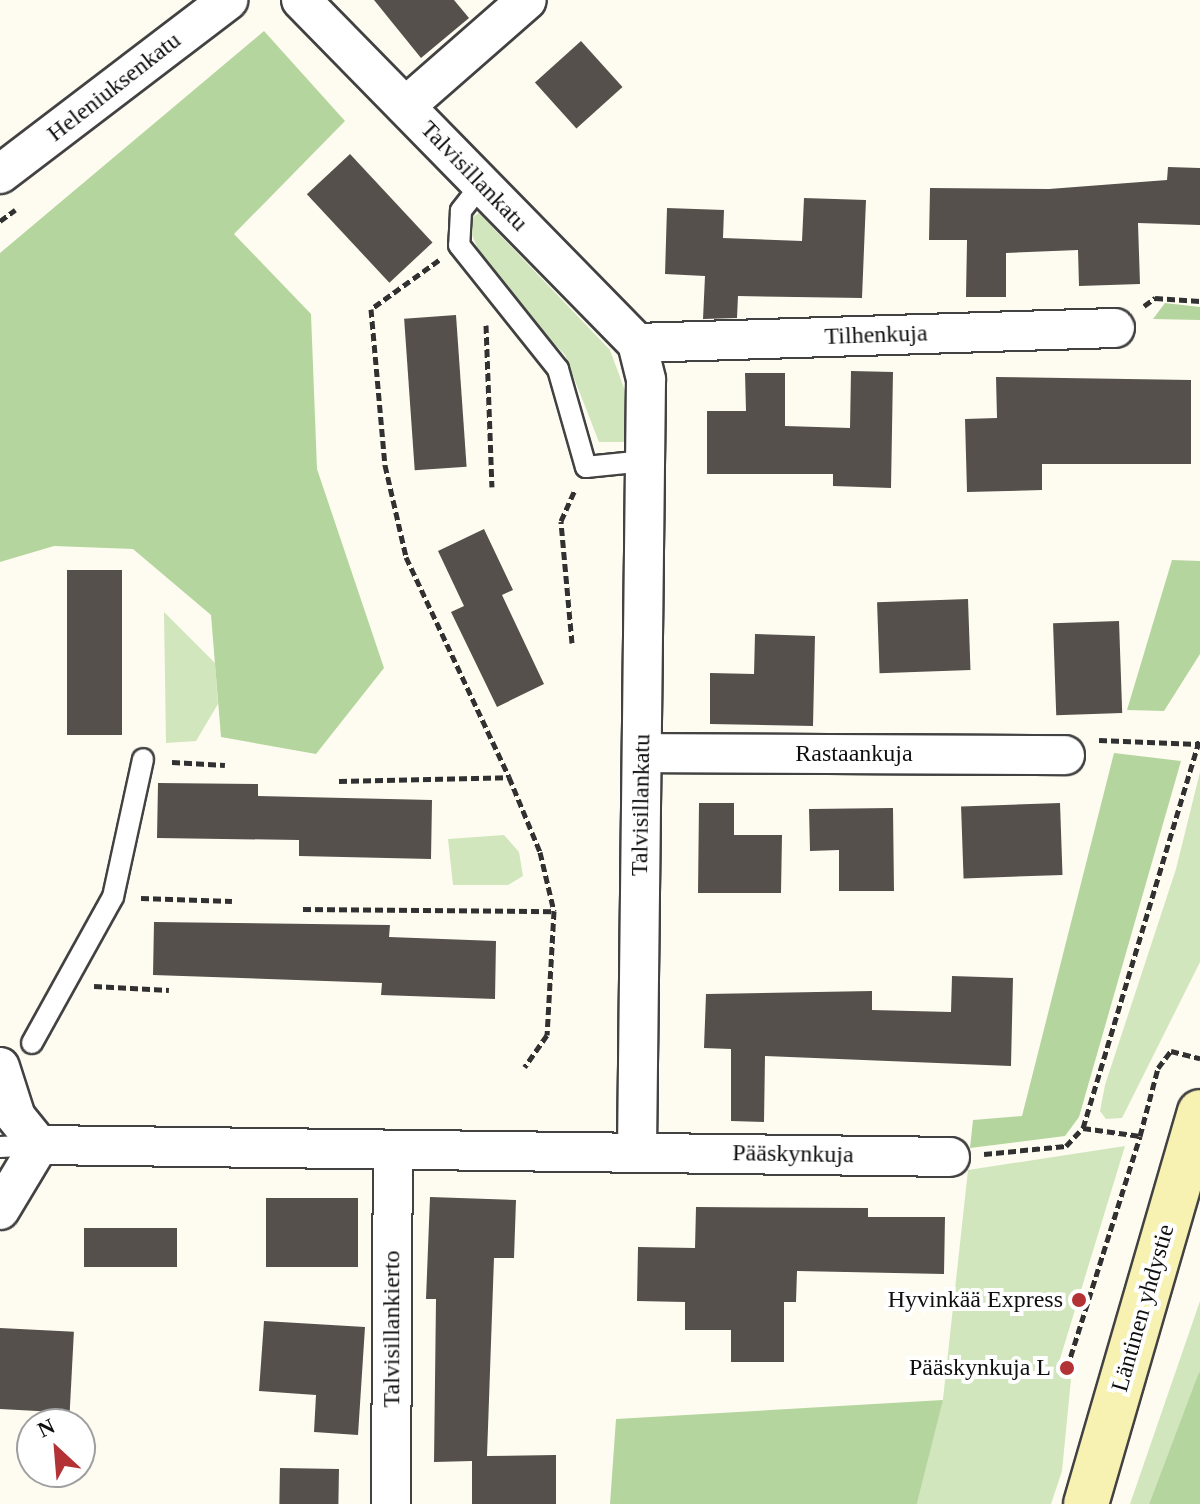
<!DOCTYPE html>
<html>
<head>
<meta charset="utf-8">
<style>
  body { margin:0 }
  #map { position:relative; width:1200px; height:1504px; overflow:hidden; background:#fefcf1; font-family:Georgia,serif }
  div>[style] { position:absolute }
  .green>* { inset:0; background:#d1e6bd }
  .forest>* { inset:0; background:#b5d59e }
  .building>* { inset:0; background:#56504c; transform-origin:0 0 }
  .path>* { height:5px; margin-top:-2.5px; transform-origin:0; background:repeating-linear-gradient(90deg,#313131 0 8px,transparent 0 12px) }
  .roads { filter:drop-shadow(2px 0 #424242) drop-shadow(-2px 0 #424242) drop-shadow(0 2px #424242) drop-shadow(0 -2px #424242) }
  .lane>* { height:20px; margin:-10px; padding:0 10px; transform-origin:10px; border-radius:10px; background:#fff }
  .street>* { height:38px; margin:-19px; padding:0 19px; transform-origin:19px; border-radius:19px; background:#fff }
  .secondary>* { height:44px; margin:-22px; padding:0 22px; transform-origin:22px; border-radius:22px; background:#f8f2b2 }
  .dots>* { width:22px; height:22px; translate:-50% -50%; box-sizing:border-box; border:4px solid #fff; border-radius:50% }
  span { translate:-50% -50%; white-space:nowrap; text-align:center; line-height:1.15; -webkit-text-stroke:8px #fff; paint-order:stroke }
  .street-label { font-size:24px; color:#0f0f0f }
  .poi-label { font-size:24px; color:#0f0f0f }
  .right { translate:-100% -50%; text-align:right }
  .north { position:absolute; left:16px; top:1408px; width:80px; height:80px; box-sizing:border-box; background:#fff; border:2px solid #9f9f9f; border-radius:50%; rotate:334deg; font-size:22px; font-weight:700; line-height:32px; text-align:center; color:#0f0f0f }
  .north::after { content:''; display:block; margin:auto; width:28px; height:36px; background:#b33235; clip-path:polygon(50% 0,100% 100%,50% 72%,0 100%) }
</style>
</head>
<body>
<div id="map">
  <div class="green">
    <i style="clip-path:polygon(479px 213px,610px 350px,627px 396px,628px 442px,599px 442px,565px 355px,490px 277px,466px 221px)"></i>
    <i style="clip-path:polygon(164px 612px,215px 663px,218px 704px,196px 741px,166px 743px)"></i>
    <i style="clip-path:polygon(1200px 772px,1200px 962px,1122px 1118px,1106px 1119px,1100px 1111px,1105px 1085px,1176px 869px)"></i>
    <i style="clip-path:polygon(504px 835px,519px 852px,523px 876px,508px 885px,453px 885px,448px 839px)"></i>
    <i style="clip-path:polygon(1125px 1146px,1056px 1372px,1071px 1379px,1062px 1471px,1051px 1504px,917px 1504px,943px 1399px,968px 1170px)"></i>
    <i style="clip-path:polygon(1200px 1301px,1200px 1371px,1149px 1504px,1130px 1504px)"></i>
  </div>
  <div class="forest">
    <i style="clip-path:polygon(264px 31px,345px 121px,234px 234px,311px 314px,317px 469px,384px 668px,316px 754px,221px 737px,211px 615px,133px 549px,54px 546px,0 562px,0 253px)"></i>
    <i style="clip-path:polygon(1165px 303px,1200px 307px,1200px 320px,1153px 319px)"></i>
    <i style="clip-path:polygon(1172px 560px,1200px 561px,1200px 654px,1164px 711px,1127px 710px)"></i>
    <i style="clip-path:polygon(1114px 753px,1181px 761px,1079px 1117px,1065px 1136px,970px 1148px,973px 1120px,1022px 1116px)"></i>
    <i style="clip-path:polygon(1200px 1371px,1200px 1504px,1149px 1504px,1198px 1375px)"></i>
    <i style="clip-path:polygon(943px 1400px,917px 1504px,610px 1504px,616px 1419px)"></i>
  </div>
  <div class="building">
    <i style="clip-path:polygon(374px 0,454px 0,469px 18px,421px 58px)"></i>
    <i style="left:581px;top:41px;width:62px;height:62px;rotate:48deg"></i>
    <i style="left:350px;top:154px;width:121px;height:59px;rotate:47deg"></i>
    <i style="clip-path:polygon(1168px 167px,1200px 168px,1200px 225px,1138px 223px,1140px 284px,1079px 286px,1078px 250px,1006px 253px,1006px 297px,966px 297px,967px 240px,929px 240px,930px 188px,1049px 189px,1167px 180px)"></i>
    <i style="clip-path:polygon(804px 198px,866px 200px,862px 298px,738px 296px,737px 318px,703px 319px,705px 276px,665px 274px,667px 208px,724px 210px,723px 238px,802px 241px)"></i>
    <i style="left:456px;top:315px;width:152px;height:52px;rotate:86deg"></i>
    <i style="clip-path:polygon(851px 371px,893px 372px,891px 488px,833px 486px,833px 474px,707px 474px,707px 411px,746px 411px,745px 373px,785px 373px,785px 426px,850px 428px)"></i>
    <i style="clip-path:polygon(996px 377px,1191px 380px,1191px 464px,1042px 464px,1042px 490px,967px 492px,965px 419px,997px 418px)"></i>
    <i style="clip-path:polygon(484px 529px,513px 590px,502px 595px,544px 684px,497px 707px,451px 612px,464px 606px,438px 551px)"></i>
    <i style="left:67px;top:570px;width:55px;height:165px"></i>
    <i style="left:968px;top:599px;width:71px;height:91px;rotate:88deg"></i>
    <i style="left:1119px;top:621px;width:92px;height:66px;rotate:88deg"></i>
    <i style="clip-path:polygon(755px 634px,815px 636px,813px 726px,710px 724px,710px 673px,754px 674px)"></i>
    <i style="clip-path:polygon(158px 783px,258px 784px,258px 796px,432px 800px,431px 859px,299px 856px,299px 840px,157px 838px)"></i>
    <i style="clip-path:polygon(699px 803px,734px 803px,734px 835px,782px 835px,781px 893px,698px 893px)"></i>
    <i style="left:1060px;top:803px;width:72px;height:99px;rotate:88deg"></i>
    <i style="clip-path:polygon(893px 808px,894px 891px,839px 891px,839px 850px,810px 851px,809px 809px)"></i>
    <i style="clip-path:polygon(154px 922px,390px 925px,389px 937px,496px 941px,495px 999px,381px 995px,382px 983px,153px 975px)"></i>
    <i style="clip-path:polygon(952px 976px,1013px 978px,1011px 1066px,765px 1056px,764px 1122px,731px 1121px,731px 1049px,704px 1048px,706px 994px,872px 991px,872px 1010px,951px 1012px)"></i>
    <i style="clip-path:polygon(430px 1197px,516px 1200px,514px 1258px,494px 1258px,487px 1456px,556px 1455px,556px 1504px,472px 1504px,472px 1461px,434px 1462px,436px 1299px,426px 1299px)"></i>
    <i style="left:266px;top:1198px;width:92px;height:69px"></i>
    <i style="clip-path:polygon(696px 1207px,868px 1208px,868px 1217px,945px 1217px,944px 1274px,797px 1271px,796px 1302px,784px 1302px,784px 1362px,731px 1362px,731px 1330px,685px 1330px,685px 1302px,637px 1301px,638px 1247px,695px 1248px)"></i>
    <i style="left:84px;top:1228px;width:93px;height:39px"></i>
    <i style="clip-path:polygon(264px 1321px,365px 1327px,358px 1435px,314px 1432px,316px 1395px,259px 1391px)"></i>
    <i style="left:0;top:1328px;width:74px;height:81px;rotate:3deg"></i>
    <i style="left:280px;top:1468px;width:59px;height:36px;rotate:1deg"></i>
  </div>
  <div class="path">
    <i style="left:0;top:221px;width:19px;rotate:-36deg"></i>
    <i style="left:439px;top:260px;width:84px;rotate:144.2deg"></i>
    <i style="left:371px;top:309px;width:157px;rotate:84.9deg"></i>
    <i style="left:385px;top:465px;width:94px;rotate:77.1deg"></i>
    <i style="left:406px;top:557px;width:243px;rotate:64.9deg"></i>
    <i style="left:509px;top:777px;width:81px;rotate:67.5deg"></i>
    <i style="left:540px;top:852px;width:61px;rotate:76.7deg"></i>
    <i style="left:554px;top:911px;width:124px;rotate:93.2deg"></i>
    <i style="left:547px;top:1035px;width:39px;rotate:125deg"></i>
    <i style="left:1144px;top:306px;width:14px;rotate:-36deg"></i>
    <i style="left:1155px;top:298px;width:45px;rotate:3.8deg"></i>
    <i style="left:486px;top:325px;width:162px;rotate:87.9deg"></i>
    <i style="left:572px;top:643px;width:122px;rotate:-95.2deg"></i>
    <i style="left:561px;top:521px;width:34px;rotate:-66deg"></i>
    <i style="left:1099px;top:740px;width:99px;rotate:2.3deg"></i>
    <i style="left:172px;top:762px;width:53px;rotate:3.2deg"></i>
    <i style="left:339px;top:781px;width:170px;rotate:-1.3deg"></i>
    <i style="left:141px;top:898px;width:91px;rotate:1.9deg"></i>
    <i style="left:303px;top:909px;width:251px;rotate:0.5deg"></i>
    <i style="left:94px;top:986px;width:75px;rotate:3.1deg"></i>
    <i style="left:1083px;top:1128px;width:58px;rotate:8deg"></i>
    <i style="left:1140px;top:1136px;width:70px;rotate:-75.2deg"></i>
    <i style="left:1158px;top:1068px;width:21px;rotate:-53deg"></i>
    <i style="left:1171px;top:1051px;width:30px;rotate:14deg"></i>
    <i style="left:984px;top:1154px;width:82px;rotate:-5.6deg"></i>
    <i style="left:1066px;top:1146px;width:25px;rotate:-47deg"></i>
    <i style="left:1083px;top:1128px;width:408px;rotate:-73.3deg"></i>
    <i style="left:1067px;top:1368px;width:243px;rotate:-72.5deg"></i>
  </div>
  <div class="roads">
    <div class="lane">
      <i style="left:481px;top:185px;width:33px;rotate:128deg"></i>
      <i style="left:461px;top:211px;width:34px;rotate:93deg"></i>
      <i style="left:459px;top:245px;width:159px;rotate:51.4deg"></i>
      <i style="left:558px;top:369px;width:102px;rotate:74.1deg"></i>
      <i style="left:586px;top:467px;width:59px;rotate:-5.8deg"></i>
      <i style="left:32px;top:1043px;width:167px;rotate:-61deg"></i>
      <i style="left:113px;top:897px;width:141px;rotate:-77.7deg"></i>
      <i style="left:0;top:1147px;width:39px;rotate:-3deg"></i>
    </div>
    <div class="street">
      <i style="left:301px;top:0;width:480px;rotate:45.6deg"></i>
      <i style="left:637px;top:343px;width:38px;rotate:76deg"></i>
      <i style="left:646px;top:380px;width:770px;rotate:90.67deg"></i>
      <i style="left:407px;top:105px;width:159px;rotate:-41.2deg"></i>
      <i style="left:0;top:174px;width:287px;rotate:-37.3deg"></i>
      <i style="left:637px;top:343px;width:478px;rotate:-1.8deg"></i>
      <i style="left:642px;top:753px;width:423px;rotate:0.3deg"></i>
      <i style="left:0;top:1067px;width:52px;rotate:72.3deg"></i>
      <i style="left:16px;top:1117px;width:36px;rotate:51deg"></i>
      <i style="left:39px;top:1145px;width:911px;rotate:0.75deg"></i>
      <i style="left:0;top:1210px;width:76px;rotate:-59deg"></i>
      <i style="left:391px;top:1504px;width:351px;rotate:-89.7deg"></i>
    </div>
    <div class="secondary">
      <i style="left:1086px;top:1504px;width:408px;rotate:-73.8deg"></i>
    </div>
  </div>
  <div class="dots">
    <i style="left:1079px;top:1300px;background:#b33235"></i>
    <i style="left:1067px;top:1368px;background:#b33235"></i>
  </div>
  <div class="street-label">
    <span style="left:114px;top:87px;rotate:-38deg">Heleniuksenkatu</span>
    <span style="left:474px;top:176px;rotate:46deg">Talvisillankatu</span>
    <span style="left:876px;top:335px;rotate:-2deg">Tilhenkuja</span>
    <span style="left:854px;top:754px">Rastaankuja</span>
    <span style="left:641px;top:805px;rotate:-89deg">Talvisillankatu</span>
    <span style="left:793px;top:1154px;rotate:1deg">Pääskynkuja</span>
    <span style="left:1143px;top:1308px;rotate:-74deg">Läntinen yhdystie</span>
    <span style="left:392px;top:1329px;rotate:-90deg">Talvisillankierto</span>
  </div>
  <div class="poi-label">
    <span class="right" style="left:1063px;top:1300px">Hyvinkää Express</span>
    <span class="right" style="left:1051px;top:1368px">Pääskynkuja L</span>
  </div>
  <div class="north">N</div>
</div>
</body>
</html>
